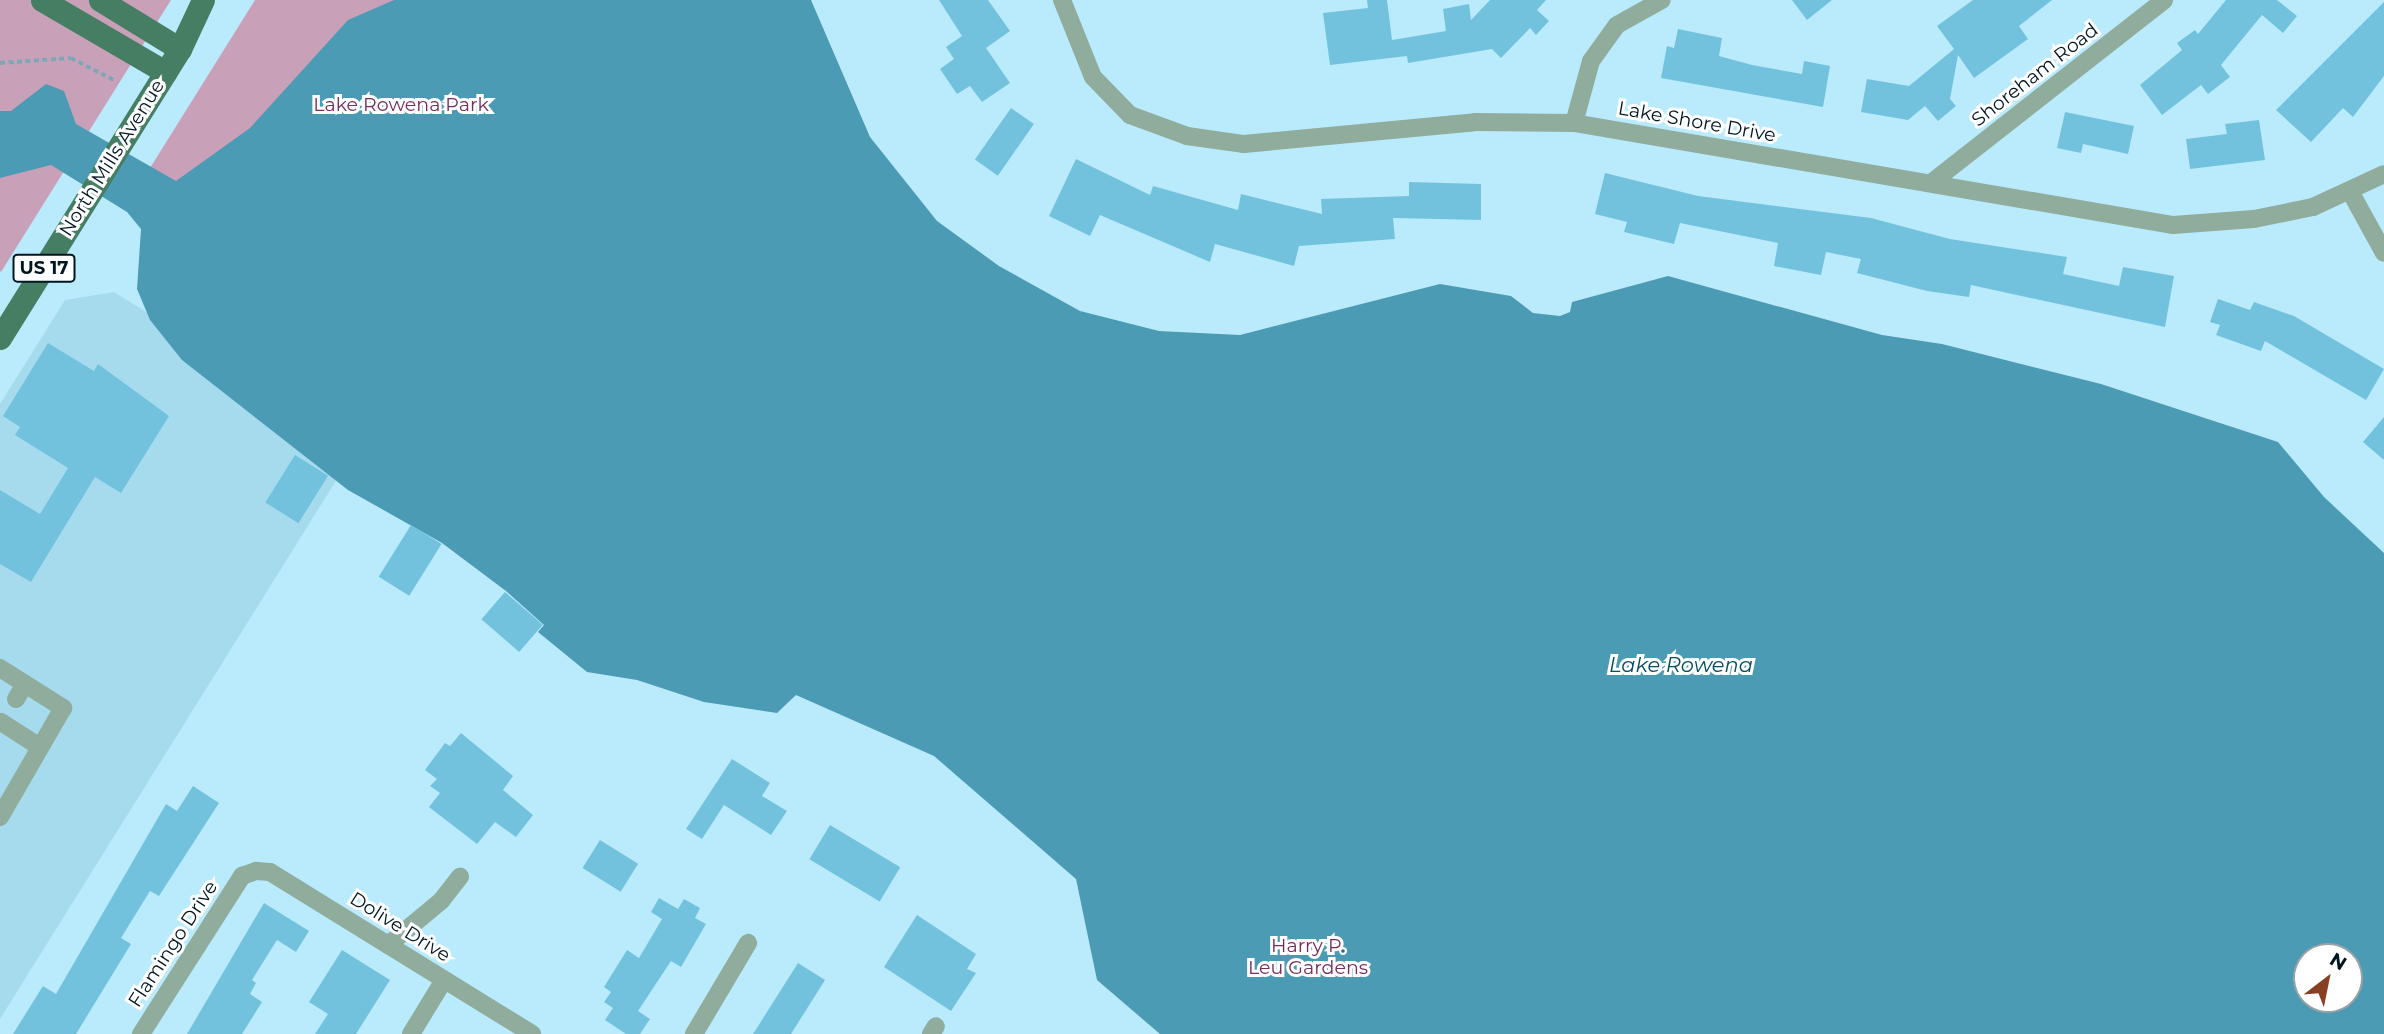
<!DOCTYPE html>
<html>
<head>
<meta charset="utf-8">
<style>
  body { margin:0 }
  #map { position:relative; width:2384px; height:1034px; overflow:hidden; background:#baebfd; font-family:Montserrat,sans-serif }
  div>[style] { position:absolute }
  .built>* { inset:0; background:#a6dbed }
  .green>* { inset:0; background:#c8a1b8 }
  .water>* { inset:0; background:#4c9bb5 }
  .building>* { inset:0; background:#73c2dd; transform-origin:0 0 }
  .path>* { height:3.5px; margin-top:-1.75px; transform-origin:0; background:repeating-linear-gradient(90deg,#7ea7b6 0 5px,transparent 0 8.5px) }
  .minor>* { height:18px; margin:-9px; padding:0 9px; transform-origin:9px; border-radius:9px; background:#8fac9d }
  .major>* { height:23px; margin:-11.5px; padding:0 11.5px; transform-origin:11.5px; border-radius:11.5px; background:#457e63 }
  span { translate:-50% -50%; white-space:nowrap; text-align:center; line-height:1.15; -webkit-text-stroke:6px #fff; paint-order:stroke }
  .shield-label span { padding:2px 5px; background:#fff; border:2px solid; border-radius:5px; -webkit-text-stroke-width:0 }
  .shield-label { font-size:18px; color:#001720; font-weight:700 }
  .street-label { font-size:19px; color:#001720 }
  .park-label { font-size:19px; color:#752d5d }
  .water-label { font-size:21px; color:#084e62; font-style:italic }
  .north { position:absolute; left:2293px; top:943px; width:70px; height:70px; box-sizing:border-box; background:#fff; border:2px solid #99a2a6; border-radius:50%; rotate:32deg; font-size:19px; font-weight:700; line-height:28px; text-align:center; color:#001720 }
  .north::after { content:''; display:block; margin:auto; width:24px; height:32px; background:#894022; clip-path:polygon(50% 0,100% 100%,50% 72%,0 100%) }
</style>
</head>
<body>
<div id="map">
  <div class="built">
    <i style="clip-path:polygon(114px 292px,359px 444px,0 1019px,0 404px,65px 300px)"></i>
  </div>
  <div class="green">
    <i style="clip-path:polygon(0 0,171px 0,1px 272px,0 271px)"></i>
    <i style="clip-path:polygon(255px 0,588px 0,261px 234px,150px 168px)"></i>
  </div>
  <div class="water">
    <i style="clip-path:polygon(evenodd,394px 0,811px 0,870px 137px,937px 221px,999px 266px,1080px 311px,1159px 331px,1240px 335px,1440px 284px,1511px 296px,1533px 313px,1560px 316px,1570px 312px,1572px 302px,1668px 276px,1882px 335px,1942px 344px,2101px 384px,2278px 442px,2324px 497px,2384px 553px,2384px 1034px,1160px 1034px,1097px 980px,1076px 879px,934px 756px,796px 695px,777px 713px,704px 702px,637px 680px,587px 672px,538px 632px,544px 625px,506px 591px,442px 543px,348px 490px,182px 360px,150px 320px,137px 289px,141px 229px,127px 212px,51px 165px,0 178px,0 111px,11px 111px,46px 84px,64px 91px,76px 124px,176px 181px,250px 128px,348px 20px,394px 0,2307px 957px,2349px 957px,2349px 999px,2307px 999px,2307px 957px)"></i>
  </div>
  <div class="building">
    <i style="clip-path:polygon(939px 0,988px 0,1010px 31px,986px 48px,1010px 83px,982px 102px,970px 86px,957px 94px,940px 69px,954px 59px,946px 47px,962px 36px)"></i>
    <i style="clip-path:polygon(1367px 0,1387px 0,1392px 40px,1446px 31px,1443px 9px,1469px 4px,1471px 20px,1490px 0,1546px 0,1537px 10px,1549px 21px,1536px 35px,1530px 28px,1501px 58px,1492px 49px,1408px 63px,1407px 56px,1330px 65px,1323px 13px,1368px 8px)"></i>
    <i style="clip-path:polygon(1792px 0,1832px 0,1807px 20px)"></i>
    <i style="clip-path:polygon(1973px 0,2052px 0,2019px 26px,2028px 39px,1974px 78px,1958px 55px,1950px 99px,1956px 106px,1938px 121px,1925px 106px,1908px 120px,1861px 112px,1867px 79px,1909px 86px,1954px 49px,1937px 26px)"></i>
    <i style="clip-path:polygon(2226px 0,2277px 0,2297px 16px,2283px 33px,2262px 15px,2221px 65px,2230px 77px,2208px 94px,2201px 85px,2162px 115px,2140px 85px,2182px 50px,2177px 43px,2195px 30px,2198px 34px)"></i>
    <i style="clip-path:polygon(2384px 2px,2384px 76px,2353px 117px,2343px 108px,2311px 142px,2276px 110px)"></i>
    <i style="clip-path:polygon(1678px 29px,1722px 38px,1719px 56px,1752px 65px,1802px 74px,1804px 61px,1830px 66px,1823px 107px,1661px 78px,1667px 46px,1674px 48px)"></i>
    <i style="left:1011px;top:108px;width:28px;height:63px;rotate:35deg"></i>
    <i style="clip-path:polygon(2065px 112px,2134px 126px,2128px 154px,2083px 144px,2081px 153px,2057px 148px)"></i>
    <i style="clip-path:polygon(2259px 120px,2265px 160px,2190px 169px,2186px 139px,2227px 134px,2225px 124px)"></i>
    <i style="clip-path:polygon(1076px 159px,1150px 195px,1153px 186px,1238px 210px,1241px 194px,1322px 214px,1321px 199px,1409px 196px,1409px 182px,1481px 184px,1481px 220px,1393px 218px,1395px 239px,1299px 246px,1294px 266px,1215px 244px,1210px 262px,1100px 215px,1090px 236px,1049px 216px)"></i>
    <i style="clip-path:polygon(1605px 173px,1698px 196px,1871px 218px,1950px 239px,2067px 257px,2063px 274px,2119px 286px,2123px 267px,2174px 276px,2165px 327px,1971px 285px,1969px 297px,1927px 291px,1857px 273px,1861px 259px,1826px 252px,1821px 275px,1774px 266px,1778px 243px,1680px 223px,1674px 244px,1624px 232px,1627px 222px,1595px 214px)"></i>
    <i style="clip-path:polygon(2218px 299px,2250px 310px,2254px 302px,2294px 316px,2384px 369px,2366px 400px,2265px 341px,2261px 351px,2216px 335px,2220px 325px,2210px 322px)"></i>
    <i style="clip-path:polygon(48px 343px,94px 371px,98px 364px,169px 416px,121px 493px,95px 477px,31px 582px,0 564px,0 490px,40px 514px,68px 468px,15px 435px,20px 427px,3px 416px)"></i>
    <i style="clip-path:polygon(2384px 417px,2384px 460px,2363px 442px)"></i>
    <i style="left:295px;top:455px;width:39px;height:56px;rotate:32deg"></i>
    <i style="left:411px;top:525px;width:36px;height:61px;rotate:32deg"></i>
    <i style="left:505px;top:592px;width:50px;height:36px;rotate:41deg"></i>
    <i style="clip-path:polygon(461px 733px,513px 776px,503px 790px,533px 815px,516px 837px,495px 822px,477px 844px,429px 807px,440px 793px,430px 786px,437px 779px,425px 770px,445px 743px,450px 746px)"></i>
    <i style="clip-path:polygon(732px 759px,770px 783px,762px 796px,787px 811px,771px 835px,724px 805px,702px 839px,686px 829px)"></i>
    <i style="clip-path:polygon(193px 786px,219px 803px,159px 896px,150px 891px,121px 938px,131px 944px,76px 1034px,13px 1034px,43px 986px,56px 994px,166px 804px,177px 811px)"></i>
    <i style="left:830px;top:825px;width:82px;height:40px;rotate:31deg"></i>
    <i style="left:600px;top:840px;width:45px;height:33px;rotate:32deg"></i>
    <i style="clip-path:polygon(659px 898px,678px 909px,684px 899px,700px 908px,695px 918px,706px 924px,681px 967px,671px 961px,638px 1011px,650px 1019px,640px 1034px,626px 1034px,605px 1020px,613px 1008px,604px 1002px,611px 992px,604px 987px,627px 950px,639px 958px,662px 919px,651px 912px)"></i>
    <i style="clip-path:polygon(264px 903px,309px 931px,296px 952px,277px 940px,252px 980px,256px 983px,250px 994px,262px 1002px,242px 1034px,187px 1034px)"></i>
    <i style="clip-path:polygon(917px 915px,976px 954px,967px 969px,976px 973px,951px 1011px,884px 967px)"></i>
    <i style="clip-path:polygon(342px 950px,390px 980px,356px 1034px,315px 1034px,328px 1014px,309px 1002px)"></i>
    <i style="clip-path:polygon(798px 963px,825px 980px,791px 1034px,753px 1034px)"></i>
  </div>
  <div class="path">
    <i style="left:0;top:63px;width:71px;rotate:-4deg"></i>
    <i style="left:71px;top:58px;width:51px;rotate:27.1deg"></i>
  </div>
  <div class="minor">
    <i style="left:1062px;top:0;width:83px;rotate:68.1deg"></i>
    <i style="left:1093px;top:77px;width:53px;rotate:45.8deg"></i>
    <i style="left:1130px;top:115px;width:61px;rotate:20.2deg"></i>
    <i style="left:1187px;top:136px;width:58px;rotate:8deg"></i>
    <i style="left:1244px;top:144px;width:232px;rotate:-5.4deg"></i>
    <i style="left:1475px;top:122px;width:99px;rotate:0.6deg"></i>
    <i style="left:1574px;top:123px;width:608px;rotate:9.66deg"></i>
    <i style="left:2173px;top:225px;width:81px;rotate:-4.2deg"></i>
    <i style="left:2254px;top:219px;width:60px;rotate:-11.5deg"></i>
    <i style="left:2313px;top:207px;width:78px;rotate:-24.9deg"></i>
    <i style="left:1574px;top:123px;width:64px;rotate:-74.7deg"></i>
    <i style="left:1591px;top:61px;width:44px;rotate:-54.2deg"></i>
    <i style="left:1617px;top:25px;width:51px;rotate:-29.1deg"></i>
    <i style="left:1931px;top:183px;width:296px;rotate:-38.1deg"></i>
    <i style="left:2351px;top:193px;width:68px;rotate:61.2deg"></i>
    <i style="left:0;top:668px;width:75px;rotate:32.4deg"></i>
    <i style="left:63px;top:708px;width:126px;rotate:120deg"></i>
    <i style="left:16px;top:699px;width:17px;rotate:-59deg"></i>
    <i style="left:1px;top:722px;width:46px;rotate:32.7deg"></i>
    <i style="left:388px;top:945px;width:69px;rotate:-39.7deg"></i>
    <i style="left:441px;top:901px;width:31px;rotate:-52deg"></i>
    <i style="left:141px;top:1034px;width:188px;rotate:-57.4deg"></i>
    <i style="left:242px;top:876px;width:15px;rotate:-20deg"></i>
    <i style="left:256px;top:871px;width:14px;rotate:4deg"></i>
    <i style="left:270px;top:872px;width:308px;rotate:31.7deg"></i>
    <i style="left:411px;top:1034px;width:63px;rotate:-58.6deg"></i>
    <i style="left:694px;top:1034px;width:106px;rotate:-59.3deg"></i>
    <i style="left:931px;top:1034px;width:9px;rotate:-58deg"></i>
  </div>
  <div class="major">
    <i style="left:42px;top:0;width:143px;rotate:30.3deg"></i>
    <i style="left:100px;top:0;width:94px;rotate:31.5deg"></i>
    <i style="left:0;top:338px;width:340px;rotate:-58.1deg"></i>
    <i style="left:180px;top:49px;width:54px;rotate:-64.9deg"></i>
  </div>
  <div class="shield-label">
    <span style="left:44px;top:268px">US 17</span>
  </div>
  <div class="street-label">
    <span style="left:2035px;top:75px;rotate:-38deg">Shoreham Road</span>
    <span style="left:1697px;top:122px;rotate:10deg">Lake Shore Drive</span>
    <span style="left:112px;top:158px;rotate:-58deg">North Mills Avenue</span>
    <span style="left:400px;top:927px;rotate:32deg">Dolive Drive</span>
    <span style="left:173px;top:944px;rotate:-57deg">Flamingo Drive</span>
  </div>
  <div class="park-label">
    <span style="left:401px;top:105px">Lake Rowena Park</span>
    <span style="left:1308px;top:957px">Harry P.<br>Leu Gardens</span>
  </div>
  <div class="water-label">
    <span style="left:1681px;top:665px">Lake Rowena</span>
  </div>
  <div class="north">N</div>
</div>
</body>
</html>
